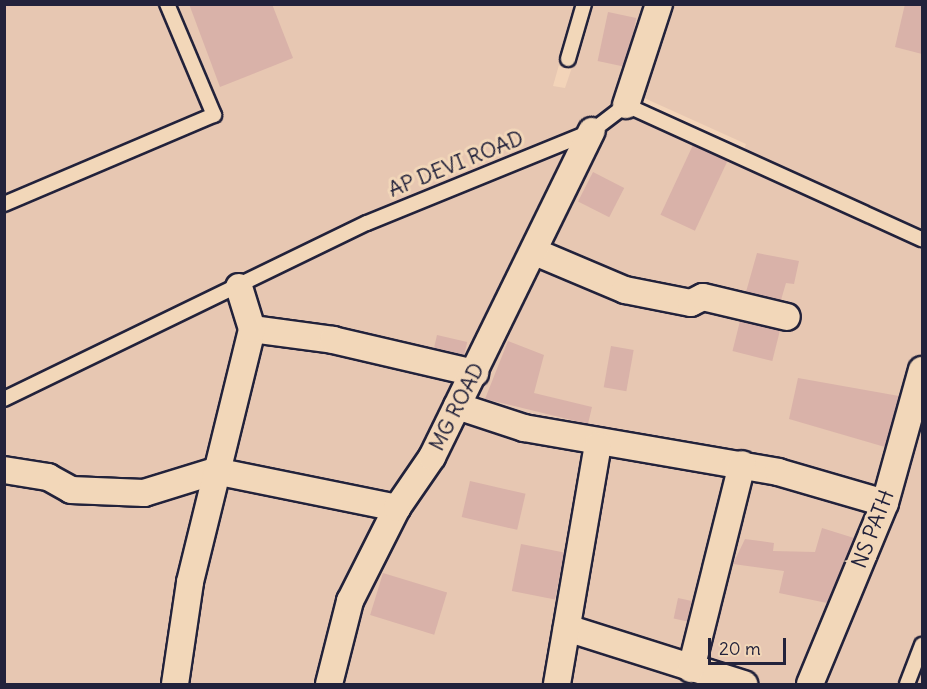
<!DOCTYPE html>
<html>
<head>
<meta charset="utf-8">
<style>
  body { margin:0 }
  #map { position:relative; width:927px; height:689px; overflow:hidden; background:#f3d4b9; font-family:Delius,sans-serif }
  div>[style] { position:absolute }
  .built>* { inset:0; background:#e7c7b2 }
  .building>* { inset:0; background:#d9b2a9; transform-origin:0 0 }
  .roads { filter:drop-shadow(2px 0 #22223b) drop-shadow(-2px 0 #22223b) drop-shadow(0 2px #22223b) drop-shadow(0 -2px #22223b) }
  .service>* { height:14px; margin:-7px; padding:0 7px; transform-origin:7px; border-radius:7px; background:#f2d7b9 }
  .minor>* { height:26px; margin:-13px; padding:0 13px; transform-origin:13px; border-radius:13px; background:#f2d7b9 }
  span { translate:-50% -50%; white-space:nowrap; text-align:center; line-height:1.15; -webkit-text-stroke:6px #f2d7b9; paint-order:stroke }
  .street-label { font-size:21px; color:#22223b }
  .frame { position:absolute; inset:0; border:6px solid #22223b; pointer-events:none }
  .scale { position:absolute; left:708px; top:638px; width:78px; height:27px; box-sizing:border-box; border:3px solid #22223b; border-top:0; padding-left:8px; font-size:18px; line-height:21px; white-space:nowrap; color:#22223b; -webkit-text-stroke:4px #f2d7b9; paint-order:stroke }
</style>
</head>
<body>
<div id="map">
  <div class="built">
    <i style="clip-path:polygon(4px 5px,576px 5px,553px 86px,565px 88px,593px 5px,650px 5px,626px 114px,741px 159px,746px 144px,642px 97px,674px 9px,664px 5px,922px 5px,922px 684px,5px 684px)"></i>
  </div>
  <div class="building">
    <i style="clip-path:polygon(189px 4px,272px 4px,293px 58px,220px 87px)"></i>
    <i style="clip-path:polygon(905px 4px,922px 4px,922px 54px,895px 47px)"></i>
    <i style="left:608px;top:12px;width:29px;height:50px;rotate:12deg"></i>
    <i style="left:693px;top:145px;width:38px;height:77px;rotate:25deg"></i>
    <i style="left:593px;top:172px;width:35px;height:33px;rotate:27deg"></i>
    <i style="clip-path:polygon(757px 253px,799px 261px,794px 284px,786px 283px,781px 300px,746px 292px)"></i>
    <i style="left:740px;top:321px;width:41px;height:31px;rotate:14deg"></i>
    <i style="left:437px;top:335px;width:31px;height:13px;rotate:13deg"></i>
    <i style="clip-path:polygon(508px 341px,544px 355px,534px 393px,592px 407px,588px 424px,485px 399px)"></i>
    <i style="left:611px;top:346px;width:23px;height:42px;rotate:10deg"></i>
    <i style="clip-path:polygon(798px 378px,899px 396px,885px 447px,789px 419px)"></i>
    <i style="left:470px;top:481px;width:57px;height:37px;rotate:13deg"></i>
    <i style="clip-path:polygon(822px 528px,854px 538px,827px 603px,779px 593px,784px 571px,733px 564px,745px 539px,774px 543px,773px 551px,815px 552px)"></i>
    <i style="left:521px;top:544px;width:44px;height:48px;rotate:11deg"></i>
    <i style="left:383px;top:573px;width:67px;height:44px;rotate:17deg"></i>
    <i style="left:678px;top:598px;width:14px;height:21px;rotate:12deg"></i>
  </div>
  <div class="roads">
    <div class="service">
      <i style="left:568px;top:59px;width:57px;rotate:-73.8deg"></i>
      <i style="left:4px;top:204px;width:228px;rotate:-23deg"></i>
      <i style="left:214px;top:115px;width:121px;rotate:-112.9deg"></i>
      <i style="left:4px;top:399px;width:403px;rotate:-25.9deg"></i>
      <i style="left:367px;top:223px;width:243px;rotate:-22.2deg"></i>
      <i style="left:592px;top:131px;width:43px;rotate:-37.4deg"></i>
      <i style="left:626px;top:105px;width:325px;rotate:24.4deg"></i>
      <i style="left:907px;top:684px;width:42px;rotate:-69deg"></i>
    </div>
    <div class="minor">
      <i style="left:626px;top:105px;width:106px;rotate:-71.9deg"></i>
      <i style="left:535px;top:252px;width:98px;rotate:22.9deg"></i>
      <i style="left:625px;top:290px;width:67px;rotate:11.1deg"></i>
      <i style="left:691px;top:303px;width:13px;rotate:-27deg"></i>
      <i style="left:703px;top:297px;width:86px;rotate:13.4deg"></i>
      <i style="left:252px;top:329px;width:82px;rotate:7.7deg"></i>
      <i style="left:333px;top:340px;width:146px;rotate:13.1deg"></i>
      <i style="left:457px;top:406px;width:71px;rotate:18.2deg"></i>
      <i style="left:524px;top:428px;width:258px;rotate:9.8deg"></i>
      <i style="left:778px;top:472px;width:111px;rotate:16.2deg"></i>
      <i style="left:4px;top:470px;width:45px;rotate:9deg"></i>
      <i style="left:48px;top:477px;width:26px;rotate:29deg"></i>
      <i style="left:71px;top:490px;width:73px;rotate:2.4deg"></i>
      <i style="left:144px;top:493px;width:74px;rotate:-17.2deg"></i>
      <i style="left:215px;top:471px;width:186px;rotate:11.5deg"></i>
      <i style="left:567px;top:628px;width:186px;rotate:17.6deg"></i>
      <i style="left:691px;top:669px;width:211px;rotate:-76deg"></i>
      <i style="left:175px;top:684px;width:103px;rotate:-81.6deg"></i>
      <i style="left:190px;top:582px;width:260px;rotate:-76.2deg"></i>
      <i style="left:252px;top:329px;width:44px;rotate:-107.2deg"></i>
      <i style="left:329px;top:684px;width:86px;rotate:-75.8deg"></i>
      <i style="left:350px;top:601px;width:104px;rotate:-63.2deg"></i>
      <i style="left:397px;top:508px;width:62px;rotate:-55.5deg"></i>
      <i style="left:432px;top:457px;width:363px;rotate:-63.9deg"></i>
      <i style="left:557px;top:684px;width:242px;rotate:-80.3deg"></i>
      <i style="left:810px;top:684px;width:196px;rotate:-67.5deg"></i>
      <i style="left:885px;top:503px;width:138px;rotate:-74.5deg"></i>
    </div>
  </div>
  <div class="street-label">
    <span style="left:456px;top:164px;rotate:-22deg">AP DEVI ROAD</span>
    <span style="left:457px;top:407px;rotate:-63deg">MG ROAD</span>
    <span style="left:873px;top:529px;rotate:-69deg">NS PATH</span>
  </div>
  <div class="frame"></div>
  <div class="scale">20 m</div>
</div>
</body>
</html>
